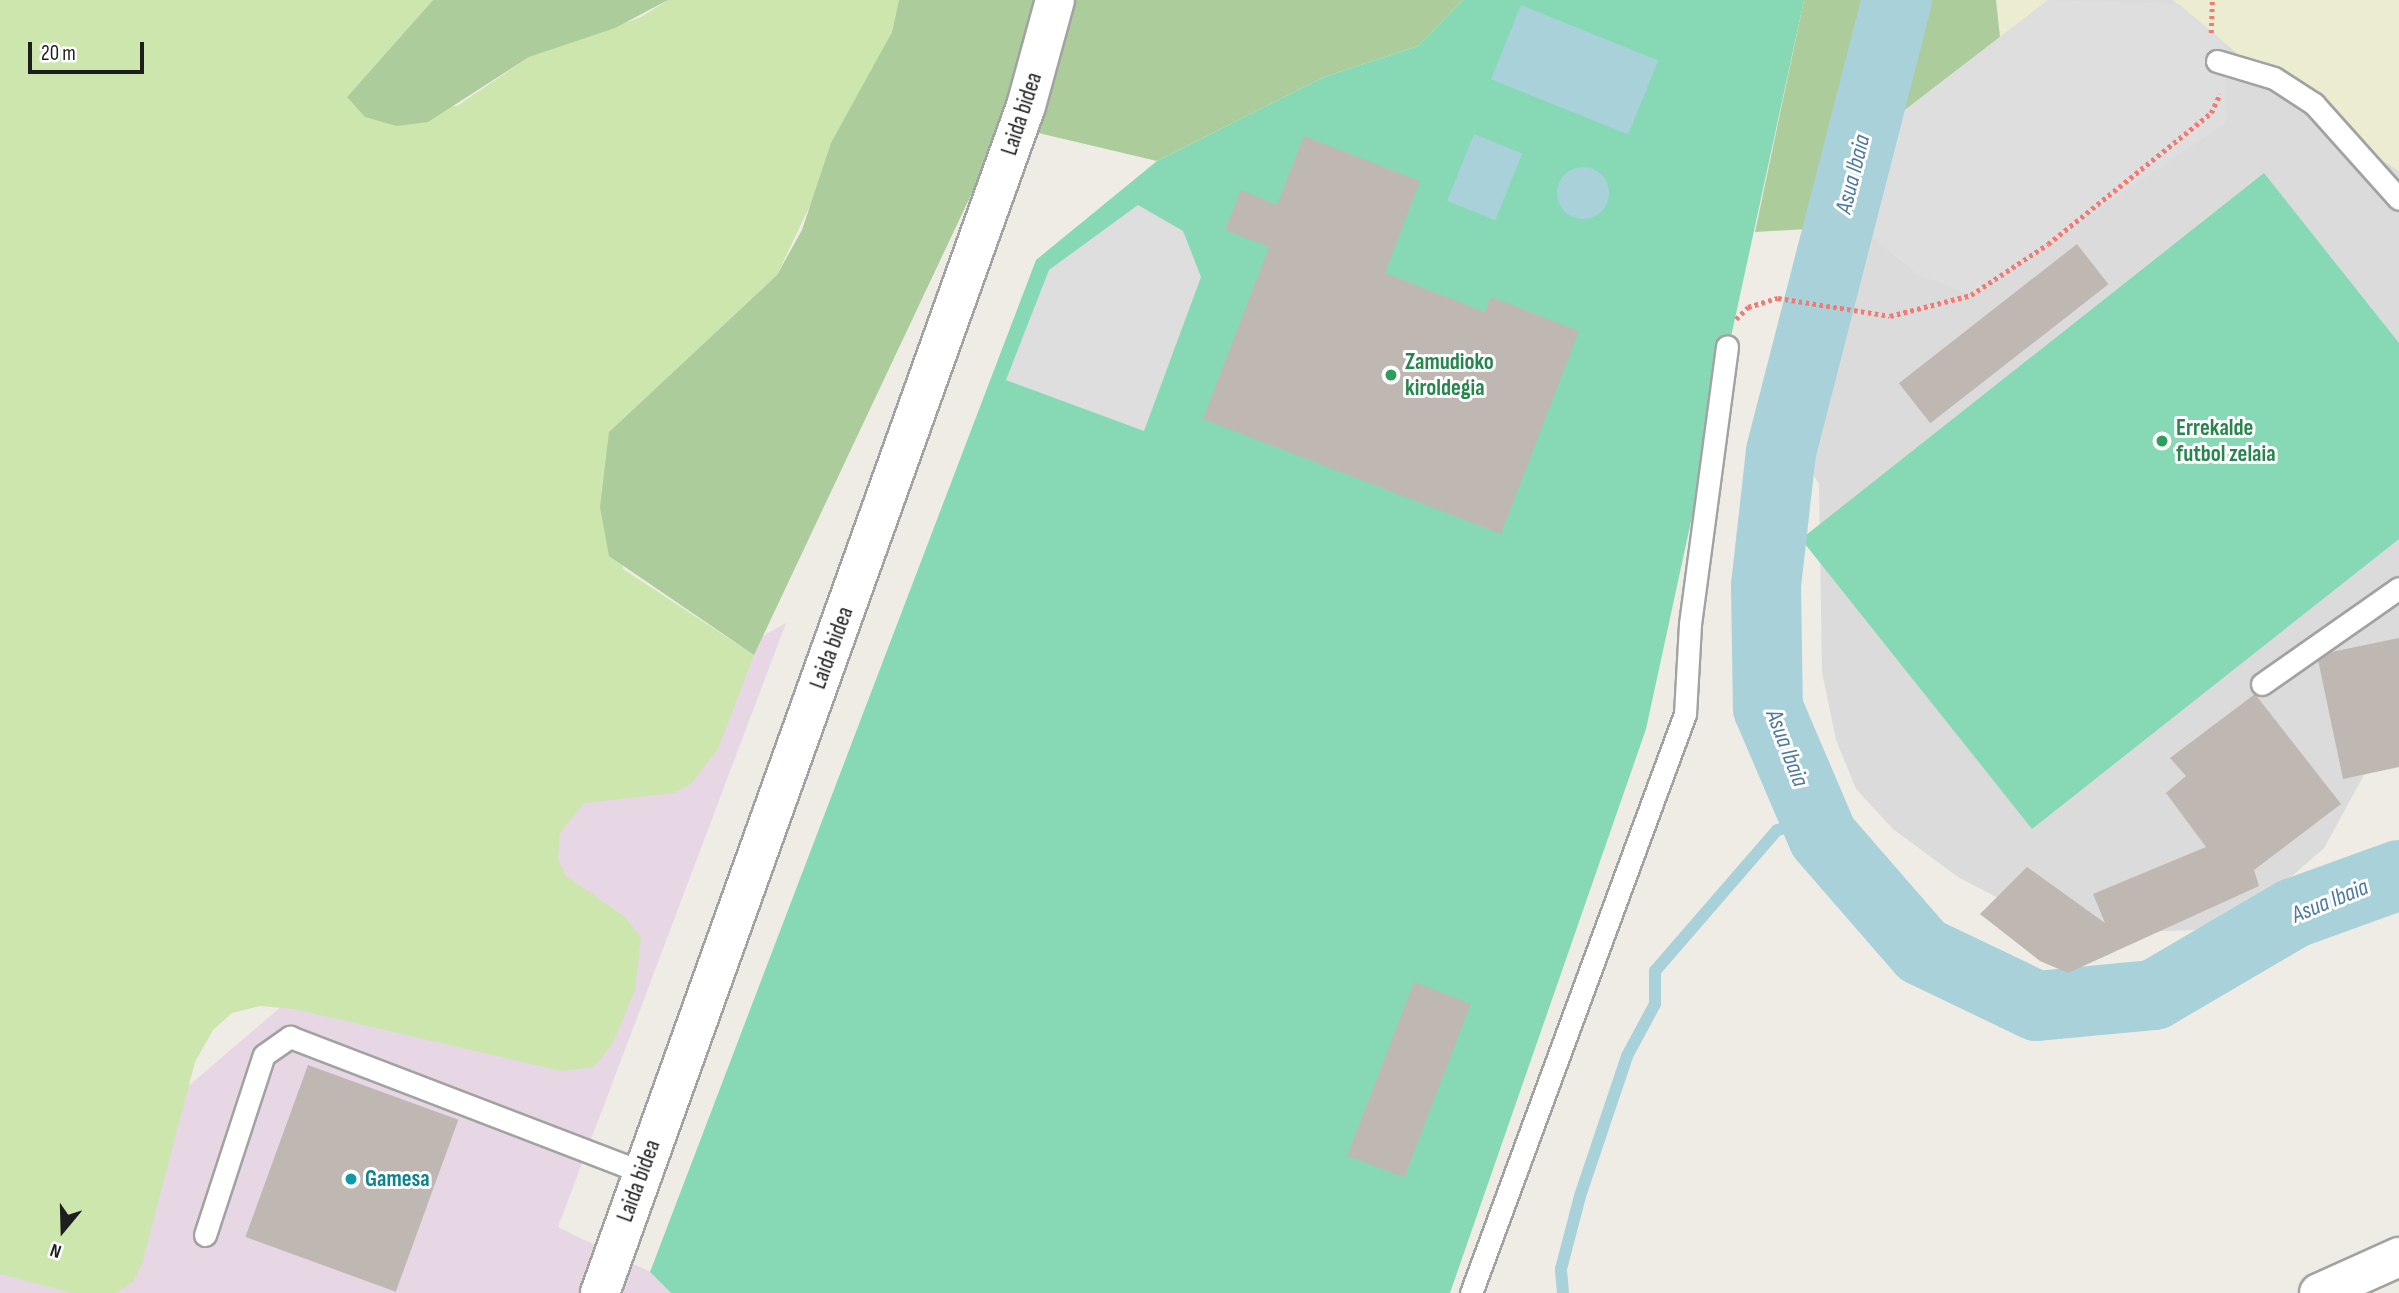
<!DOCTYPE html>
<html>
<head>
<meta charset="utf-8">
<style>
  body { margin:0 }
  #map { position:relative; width:2399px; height:1293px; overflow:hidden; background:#efebe5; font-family:"Sofia Sans Condensed",sans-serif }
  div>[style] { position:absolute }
  .residential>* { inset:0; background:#dcdbdb }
  .industrial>* { inset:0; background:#e7d7e5 }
  .farmland>* { inset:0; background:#ececd1 }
  .grass>* { inset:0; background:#cce6ae }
  .forest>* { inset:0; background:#accc9c }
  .pitch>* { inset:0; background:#87d9b6 }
  .parking>* { inset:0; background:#dedede }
  .water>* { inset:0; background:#a8d1da; transform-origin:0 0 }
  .round { border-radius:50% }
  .stream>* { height:12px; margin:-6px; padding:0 6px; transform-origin:6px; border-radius:6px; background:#a8d1da }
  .river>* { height:70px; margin:-35px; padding:0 35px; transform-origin:35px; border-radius:35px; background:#a8d1da }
  .building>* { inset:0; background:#bfb7b2; transform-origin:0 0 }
  .path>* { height:4.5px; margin-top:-2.25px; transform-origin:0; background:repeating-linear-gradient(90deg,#f27a73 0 3.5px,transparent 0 7px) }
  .roads { filter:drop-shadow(2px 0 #a2a2a2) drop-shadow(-2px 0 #a2a2a2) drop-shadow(0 2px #a2a2a2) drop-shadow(0 -2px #a2a2a2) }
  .lane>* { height:21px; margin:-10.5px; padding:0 10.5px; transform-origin:10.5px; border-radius:10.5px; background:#fff }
  .street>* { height:38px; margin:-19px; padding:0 19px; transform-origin:19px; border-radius:19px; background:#fff }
  .dots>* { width:19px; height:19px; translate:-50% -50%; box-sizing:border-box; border:4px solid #fff; border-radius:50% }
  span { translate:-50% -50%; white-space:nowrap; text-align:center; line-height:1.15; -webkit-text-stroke:6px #fff; paint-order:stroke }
  .street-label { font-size:23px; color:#1e1e1e }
  .leisure-label { font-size:23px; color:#27864d; font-weight:700 }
  .left { translate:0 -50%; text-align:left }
  .culture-label { font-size:23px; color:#0d838f; font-weight:700 }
  .water-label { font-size:24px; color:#4d7aa0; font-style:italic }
  .north { position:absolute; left:28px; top:1195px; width:70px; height:70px; -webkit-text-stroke:5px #fff; paint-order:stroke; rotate:199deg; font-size:19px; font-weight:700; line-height:28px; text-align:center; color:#1e1e1e }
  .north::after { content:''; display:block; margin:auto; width:24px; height:32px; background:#1e1e1e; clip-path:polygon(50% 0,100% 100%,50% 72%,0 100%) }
  .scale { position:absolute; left:28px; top:42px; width:116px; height:32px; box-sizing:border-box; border:4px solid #1e1e1e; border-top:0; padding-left:9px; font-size:21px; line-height:24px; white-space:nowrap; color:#1e1e1e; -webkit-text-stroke:5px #fff; paint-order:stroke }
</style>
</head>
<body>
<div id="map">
  <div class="residential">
    <i style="clip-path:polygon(2048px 0,2173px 0,2307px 111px,2399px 171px,2399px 725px,2376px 753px,2324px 848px,2284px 883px,2196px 930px,2107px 933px,2000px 899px,1958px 877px,1893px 829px,1856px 789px,1836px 740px,1822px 672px,1819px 484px,1796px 448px,1823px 293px,1858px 226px,1901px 113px)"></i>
  </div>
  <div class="industrial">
    <i style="clip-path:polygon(786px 623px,558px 1227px,650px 1272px,671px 1293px,0 1293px,0 1247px,625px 713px)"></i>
  </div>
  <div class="farmland">
    <i style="clip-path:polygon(1996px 0,2048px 0,2000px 37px)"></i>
    <i style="clip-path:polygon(2173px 0,2399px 0,2399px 171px,2307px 111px)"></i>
  </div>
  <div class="grass">
    <i style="clip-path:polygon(0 0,433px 0,347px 97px,457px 106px,529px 57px,641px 17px,668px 0,899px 0,892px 32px,777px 275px,609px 432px,623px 569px,754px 655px,718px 749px,692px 783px,674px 793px,584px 803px,560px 833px,558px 859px,565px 875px,625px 917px,641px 937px,635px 990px,613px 1043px,594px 1067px,562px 1071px,294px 1009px,260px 1006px,232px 1013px,213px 1030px,195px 1062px,142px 1264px,133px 1282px,116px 1293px,72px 1293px,0 1274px)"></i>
  </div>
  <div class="forest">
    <i style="clip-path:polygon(433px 0,668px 0,615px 28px,529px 57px,428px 122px,397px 126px,365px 117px,347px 97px)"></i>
    <i style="clip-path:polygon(899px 0,1463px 0,1418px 46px,1324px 77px,1157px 161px,1030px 131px,987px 161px,754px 655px,609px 556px,600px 507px,609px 432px,777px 275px,802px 230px,831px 143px,892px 32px)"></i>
    <i style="clip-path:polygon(1804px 0,1996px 0,2000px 37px,1901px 113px,1879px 156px,1858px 226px,1755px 232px)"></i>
  </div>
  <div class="pitch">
    <i style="clip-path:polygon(1463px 0,1804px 0,1646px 729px,1450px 1293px,671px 1293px,650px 1272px,1036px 260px,1157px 161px,1324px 77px,1418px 46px)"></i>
    <i style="clip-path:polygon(2264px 173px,2399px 343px,2399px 539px,2032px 829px,1801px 539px)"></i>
  </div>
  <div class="parking">
    <i style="clip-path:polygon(2048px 0,2179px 4px,2224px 42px,2226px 123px,1971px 295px,1917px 274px,1858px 226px,1879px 156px,1901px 113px)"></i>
    <i style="clip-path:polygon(1138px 205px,1183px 231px,1201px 277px,1144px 431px,1006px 380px,1049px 270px)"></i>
  </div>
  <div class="water">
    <i style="left:1521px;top:5px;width:148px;height:80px;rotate:22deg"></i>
    <i style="left:1474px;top:134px;width:52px;height:72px;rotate:22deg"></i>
    <i class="round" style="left:1557px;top:167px;width:52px;height:52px"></i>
  </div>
  <div class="stream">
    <i style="left:1563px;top:1293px;width:24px;rotate:-95deg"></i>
    <i style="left:1561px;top:1269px;width:75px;rotate:-75.4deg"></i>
    <i style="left:1580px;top:1196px;width:148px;rotate:-71.4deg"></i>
    <i style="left:1627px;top:1056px;width:59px;rotate:-61.7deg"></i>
    <i style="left:1655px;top:1004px;width:33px;rotate:-90deg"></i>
    <i style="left:1655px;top:971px;width:186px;rotate:-49.1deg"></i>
    <i style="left:1777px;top:830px;width:13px;rotate:-13deg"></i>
    <i style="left:1790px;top:827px;width:34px;rotate:17deg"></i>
  </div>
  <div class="river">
    <i style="left:1897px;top:0;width:467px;rotate:104.4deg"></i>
    <i style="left:1781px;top:452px;width:135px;rotate:96.4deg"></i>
    <i style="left:1766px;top:586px;width:122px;rotate:89.1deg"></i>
    <i style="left:1768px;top:708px;width:140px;rotate:66.9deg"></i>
    <i style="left:1823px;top:837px;width:151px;rotate:49deg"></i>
    <i style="left:1922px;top:951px;width:127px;rotate:25.6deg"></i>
    <i style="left:2037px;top:1006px;width:118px;rotate:-5.4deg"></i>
    <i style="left:2154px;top:995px;width:162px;rotate:-30.4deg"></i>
    <i style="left:2294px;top:913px;width:112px;rotate:-19.9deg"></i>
  </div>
  <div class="building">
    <i style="clip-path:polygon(1304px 136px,1420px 181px,1385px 273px,1485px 312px,1491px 297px,1579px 331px,1501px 534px,1203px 419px,1269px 247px,1225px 230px,1241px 190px,1277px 205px)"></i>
    <i style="left:2077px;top:244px;width:51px;height:226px;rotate:52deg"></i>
    <i style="clip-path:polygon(2399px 638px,2399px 767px,2343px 779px,2317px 655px)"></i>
    <i style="clip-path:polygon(2255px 694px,2341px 804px,2254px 870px,2259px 886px,2068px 973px,2040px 961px,1980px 914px,2027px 867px,2105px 923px,2093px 894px,2206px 847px,2166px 793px,2186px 776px,2170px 758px)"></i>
    <i style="left:1414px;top:982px;width:61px;height:186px;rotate:21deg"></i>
    <i style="left:308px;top:1065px;width:160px;height:183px;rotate:20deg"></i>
  </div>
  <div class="path">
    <i style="left:2211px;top:33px;width:33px;rotate:-88deg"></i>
    <i style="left:1736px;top:319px;width:17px;rotate:-45deg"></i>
    <i style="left:1748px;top:307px;width:31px;rotate:-17deg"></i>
    <i style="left:1778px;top:298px;width:113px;rotate:9.1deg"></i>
    <i style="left:1890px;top:316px;width:84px;rotate:-14.5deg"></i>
    <i style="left:1971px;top:295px;width:92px;rotate:-33.5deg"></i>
    <i style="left:2048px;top:244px;width:209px;rotate:-38.8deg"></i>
    <i style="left:2211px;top:113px;width:21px;rotate:-65deg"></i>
  </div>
  <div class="roads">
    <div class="lane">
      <i style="left:2217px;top:61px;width:59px;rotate:16.6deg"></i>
      <i style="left:2274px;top:78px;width:48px;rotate:33deg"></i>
      <i style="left:2314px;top:104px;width:127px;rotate:48.2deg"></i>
      <i style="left:2262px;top:684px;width:167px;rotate:-35deg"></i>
      <i style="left:205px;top:1235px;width:189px;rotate:-71.9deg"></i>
      <i style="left:264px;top:1055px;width:32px;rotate:-35deg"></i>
      <i style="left:290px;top:1037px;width:377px;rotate:21deg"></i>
      <i style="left:1471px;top:1293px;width:617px;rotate:-69.72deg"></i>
      <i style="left:1685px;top:714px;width:90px;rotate:-86.8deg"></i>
      <i style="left:1690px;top:624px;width:280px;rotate:-82.4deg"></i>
    </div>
    <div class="street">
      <i style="left:600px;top:1293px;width:1261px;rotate:-70.26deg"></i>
      <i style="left:1026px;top:106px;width:110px;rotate:-74.7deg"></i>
      <i style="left:2319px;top:1293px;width:88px;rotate:-24.2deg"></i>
    </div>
  </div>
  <div class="dots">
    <i style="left:1391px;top:375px;background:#2e9e5b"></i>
    <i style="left:2162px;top:441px;background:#2e9e5b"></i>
    <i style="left:351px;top:1179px;background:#0f9aa8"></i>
  </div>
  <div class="street-label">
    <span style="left:1022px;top:114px;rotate:-72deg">Laida bidea</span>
    <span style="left:832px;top:648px;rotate:-70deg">Laida bidea</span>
    <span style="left:639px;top:1181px;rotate:-70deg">Laida bidea</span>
  </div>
  <div class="leisure-label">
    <span class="left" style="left:1405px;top:375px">Zamudioko<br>kiroldegia</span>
    <span class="left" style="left:2176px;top:441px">Errekalde<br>futbol zelaia</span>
  </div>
  <div class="culture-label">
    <span class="left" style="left:365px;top:1179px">Gamesa</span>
  </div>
  <div class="water-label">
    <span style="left:1853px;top:174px;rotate:-76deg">Asua Ibaia</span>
    <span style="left:1787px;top:748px;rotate:69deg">Asua Ibaia</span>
    <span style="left:2330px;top:901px;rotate:-22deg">Asua Ibaia</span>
  </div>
  <div class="north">N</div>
  <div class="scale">20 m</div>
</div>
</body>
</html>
